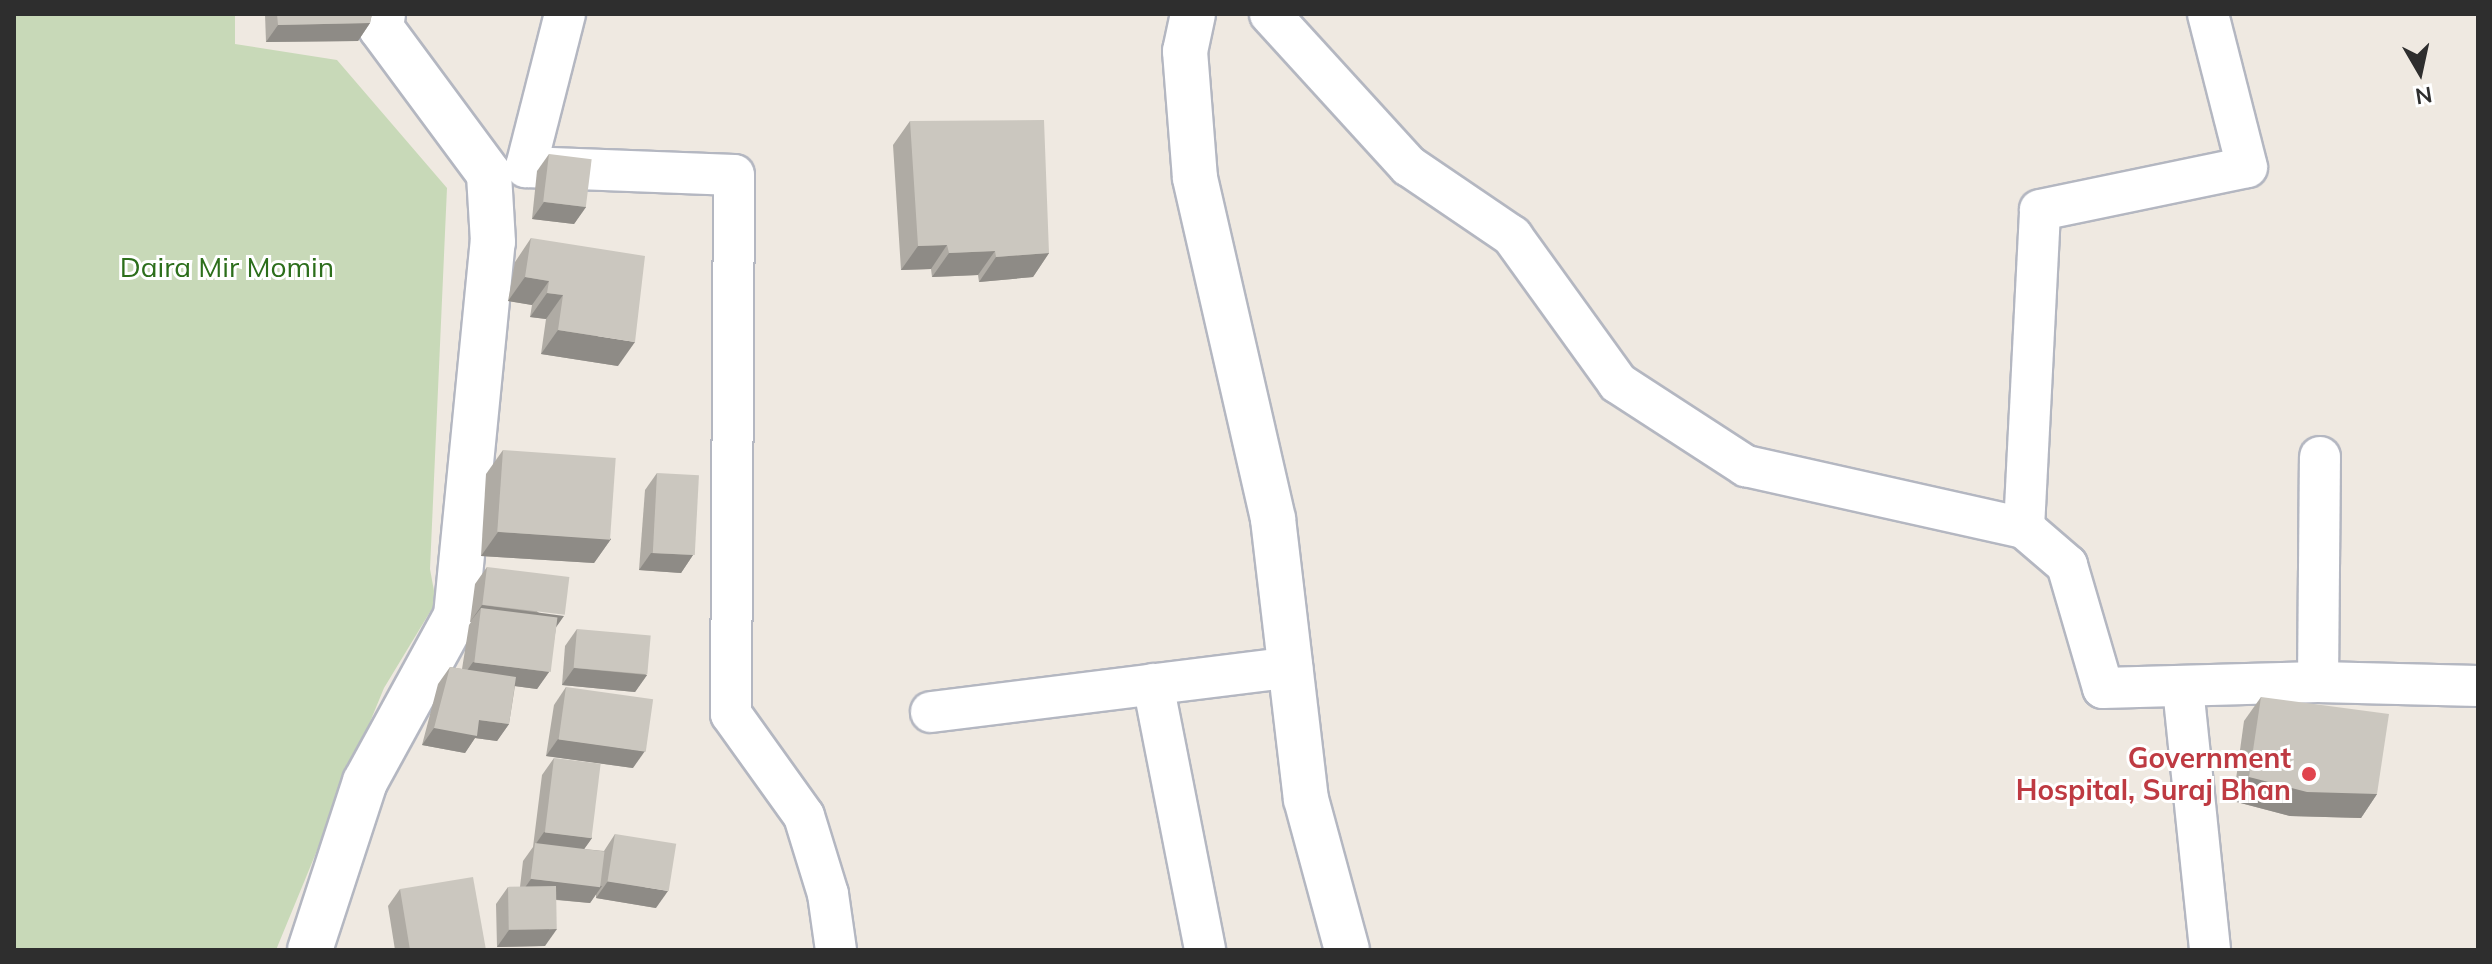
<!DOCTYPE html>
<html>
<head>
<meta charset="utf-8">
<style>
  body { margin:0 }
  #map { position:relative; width:2492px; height:964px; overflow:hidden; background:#efe9e1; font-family:Mulish,sans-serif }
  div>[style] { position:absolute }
  .cemetery>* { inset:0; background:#c8d9b8 }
  .roads { filter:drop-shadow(2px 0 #b4b7c1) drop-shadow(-2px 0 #b4b7c1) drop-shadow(0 2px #b4b7c1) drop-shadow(0 -2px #b4b7c1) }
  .street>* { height:40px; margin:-20px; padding:0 20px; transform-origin:20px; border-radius:20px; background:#fff }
  .secondary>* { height:44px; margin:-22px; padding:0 22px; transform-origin:22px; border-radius:22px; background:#fff }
  .wall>* { inset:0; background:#afaba4 }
  .shaded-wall>* { inset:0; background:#8e8b86 }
  .building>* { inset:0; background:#cbc7bf; transform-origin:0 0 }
  .dots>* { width:22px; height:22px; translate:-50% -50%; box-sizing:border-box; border:4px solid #fff; border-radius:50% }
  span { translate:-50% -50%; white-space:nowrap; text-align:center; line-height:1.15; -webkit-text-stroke:6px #fff; paint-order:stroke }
  .park-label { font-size:28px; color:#2c6e1b }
  .health-label { font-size:28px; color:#be3a42; font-weight:700 }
  .right { translate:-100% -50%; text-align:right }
  .frame { position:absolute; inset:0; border:16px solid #2e2e2e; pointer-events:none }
  .north { position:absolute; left:2380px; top:32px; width:80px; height:80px; -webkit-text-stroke:6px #fff; paint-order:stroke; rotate:171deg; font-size:22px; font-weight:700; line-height:32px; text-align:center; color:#2e2e2e }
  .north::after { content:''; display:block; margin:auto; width:28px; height:36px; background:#2e2e2e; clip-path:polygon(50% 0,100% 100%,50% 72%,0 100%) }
</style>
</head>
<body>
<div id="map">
  <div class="cemetery">
    <i style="clip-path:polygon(14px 14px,235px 14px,235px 44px,337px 60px,447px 188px,430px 569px,436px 602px,384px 688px,276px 950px,14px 950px)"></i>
  </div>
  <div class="roads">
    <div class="street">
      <i style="left:565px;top:14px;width:158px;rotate:104.3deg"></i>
      <i style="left:526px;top:167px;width:208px;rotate:2.2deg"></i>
      <i style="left:734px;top:175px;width:539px;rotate:90.32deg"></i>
      <i style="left:731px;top:714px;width:125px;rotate:54.4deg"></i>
      <i style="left:804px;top:816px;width:82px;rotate:72.9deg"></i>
      <i style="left:828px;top:894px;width:57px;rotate:81.9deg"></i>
      <i style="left:1270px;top:14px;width:206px;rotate:47.6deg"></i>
      <i style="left:1409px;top:166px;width:125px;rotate:34.2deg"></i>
      <i style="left:1512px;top:236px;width:181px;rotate:54.2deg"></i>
      <i style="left:1618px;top:383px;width:153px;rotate:33deg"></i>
      <i style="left:1746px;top:466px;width:285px;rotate:12.6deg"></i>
      <i style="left:2024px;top:528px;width:57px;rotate:40.7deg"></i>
      <i style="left:2067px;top:565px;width:128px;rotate:73.7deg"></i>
      <i style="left:2103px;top:688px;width:215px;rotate:-1.6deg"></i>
      <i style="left:2318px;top:682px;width:160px;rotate:1.4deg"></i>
      <i style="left:2024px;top:528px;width:318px;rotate:-87.1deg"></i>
      <i style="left:2040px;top:210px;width:211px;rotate:-11.7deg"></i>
      <i style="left:2247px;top:167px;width:158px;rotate:-104.3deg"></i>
      <i style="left:2318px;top:682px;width:225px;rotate:-89.5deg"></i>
      <i style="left:1153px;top:684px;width:271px;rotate:78.9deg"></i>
      <i style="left:2183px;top:688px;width:263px;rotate:84.1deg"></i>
      <i style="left:931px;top:712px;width:364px;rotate:-7.1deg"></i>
    </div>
    <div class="secondary">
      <i style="left:1193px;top:14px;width:38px;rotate:102deg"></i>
      <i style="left:1185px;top:51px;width:127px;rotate:85.5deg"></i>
      <i style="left:1195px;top:178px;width:350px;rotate:77.1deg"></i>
      <i style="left:1273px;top:519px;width:282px;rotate:83.3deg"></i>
      <i style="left:1306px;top:799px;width:156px;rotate:74.8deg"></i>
      <i style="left:310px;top:950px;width:177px;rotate:-71.9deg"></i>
      <i style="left:365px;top:782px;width:189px;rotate:-61.3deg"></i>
      <i style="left:456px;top:616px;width:376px;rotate:-84.4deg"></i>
      <i style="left:493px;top:242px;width:68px;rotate:-93.4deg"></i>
      <i style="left:489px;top:174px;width:182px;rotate:-126.5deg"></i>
      <i style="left:381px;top:28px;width:14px;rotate:-82deg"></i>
    </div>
  </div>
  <div class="wall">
    <i style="clip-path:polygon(265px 14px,372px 14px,370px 23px,358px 41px,266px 42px)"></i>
    <i style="clip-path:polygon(910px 121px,1049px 253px,1033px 277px,979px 282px,978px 275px,932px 277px,931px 269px,901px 270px,893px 145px)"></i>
    <i style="clip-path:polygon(549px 154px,586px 207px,574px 224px,532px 219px,537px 171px)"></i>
    <i style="clip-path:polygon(531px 238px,618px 366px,541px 354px,546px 319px,530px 317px,532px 305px,508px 301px,515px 262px)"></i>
    <i style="clip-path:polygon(503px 450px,611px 539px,594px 563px,481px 556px,486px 474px)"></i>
    <i style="clip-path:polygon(657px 473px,693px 555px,681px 573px,639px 570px,645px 490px)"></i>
    <i style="clip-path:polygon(487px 567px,556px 628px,549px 672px,537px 689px,515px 686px,509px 724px,497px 741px,475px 738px,465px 753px,422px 745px,438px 684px,450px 667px,462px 669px,469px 625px,471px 622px,470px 622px,475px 584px)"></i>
    <i style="clip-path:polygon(577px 629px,647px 675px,635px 692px,562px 685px,565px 646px)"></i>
    <i style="clip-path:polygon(566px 687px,633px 768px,546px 756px,554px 705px)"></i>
    <i style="clip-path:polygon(2261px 697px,2377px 794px,2361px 818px,2290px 816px,2233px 801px,2244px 721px)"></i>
    <i style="clip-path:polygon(554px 758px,592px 838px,584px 849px,604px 851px,615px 834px,656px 908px,596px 898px,596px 894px,590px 903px,556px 900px,545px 946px,497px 947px,496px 904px,508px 887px,520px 887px,523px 861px,533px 847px,542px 775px)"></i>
    <i style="clip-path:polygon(400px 889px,486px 950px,395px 950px,388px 906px)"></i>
  </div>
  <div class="shaded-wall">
    <i style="clip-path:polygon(370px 23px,358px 41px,266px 42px,278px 25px)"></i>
    <i style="clip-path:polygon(544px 202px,586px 207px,574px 224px,532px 219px)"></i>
    <i style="clip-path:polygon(947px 245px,931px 269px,901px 270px,918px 246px)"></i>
    <i style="clip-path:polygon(995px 251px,978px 275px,932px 277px,949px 253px)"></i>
    <i style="clip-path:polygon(1049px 253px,1033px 277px,979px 282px,996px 257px)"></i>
    <i style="clip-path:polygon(525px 277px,549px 281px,532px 305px,508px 301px)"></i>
    <i style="clip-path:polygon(547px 293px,563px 295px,546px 319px,530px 317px)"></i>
    <i style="clip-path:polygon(558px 330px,635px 342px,618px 366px,541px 354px)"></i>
    <i style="clip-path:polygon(498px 532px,611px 539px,594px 563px,481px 556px)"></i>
    <i style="clip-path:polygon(651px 553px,693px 555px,681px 573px,639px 570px)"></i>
    <i style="clip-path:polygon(482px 605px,564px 616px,552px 633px,481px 608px,470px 622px)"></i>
    <i style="clip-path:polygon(473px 662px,549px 672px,537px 689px,461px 679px)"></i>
    <i style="clip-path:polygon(574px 668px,647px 675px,635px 692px,562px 685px)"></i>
    <i style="clip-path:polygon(479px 720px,509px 724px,497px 741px,475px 738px,465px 753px,422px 745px,434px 728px)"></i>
    <i style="clip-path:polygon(558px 739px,645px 751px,633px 768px,546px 756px)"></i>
    <i style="clip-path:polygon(2249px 777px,2377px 794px,2361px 818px,2290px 816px,2233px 801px)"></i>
    <i style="clip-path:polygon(544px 832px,592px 838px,580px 855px,535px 845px)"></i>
    <i style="clip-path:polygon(531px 879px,602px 886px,590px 903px,519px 896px)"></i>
    <i style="clip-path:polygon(608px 881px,668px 891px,656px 908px,596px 898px)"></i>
    <i style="clip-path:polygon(557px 929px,545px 946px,497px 947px,509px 930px)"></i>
  </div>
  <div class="building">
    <i style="clip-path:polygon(277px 14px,372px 14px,370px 23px,278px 25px)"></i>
    <i style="clip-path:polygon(1044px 120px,1049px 253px,996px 257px,995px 251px,949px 253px,947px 245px,918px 246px,910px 121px)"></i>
    <i style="left:549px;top:154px;width:43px;height:48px;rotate:7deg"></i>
    <i style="clip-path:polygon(531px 238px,645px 256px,635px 342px,558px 330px,563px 295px,547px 293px,549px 281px,525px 277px)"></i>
    <i style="left:503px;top:450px;width:113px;height:82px;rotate:4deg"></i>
    <i style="left:657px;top:473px;width:42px;height:80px;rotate:3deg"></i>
    <i style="left:487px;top:567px;width:83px;height:38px;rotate:7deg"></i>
    <i style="left:481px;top:608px;width:77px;height:55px;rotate:7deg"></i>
    <i style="left:577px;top:629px;width:74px;height:39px;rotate:5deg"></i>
    <i style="clip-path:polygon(450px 667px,516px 677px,509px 724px,479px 720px,477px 736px,434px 728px)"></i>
    <i style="left:566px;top:687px;width:88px;height:53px;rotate:8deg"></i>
    <i style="clip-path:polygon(2261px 697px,2389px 714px,2377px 794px,2307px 792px,2249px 777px)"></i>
    <i style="left:554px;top:758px;width:47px;height:75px;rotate:7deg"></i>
    <i style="left:615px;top:834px;width:62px;height:48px;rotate:9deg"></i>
    <i style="left:535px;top:843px;width:70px;height:36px;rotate:7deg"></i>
    <i style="clip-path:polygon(473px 877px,486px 950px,410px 950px,400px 889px)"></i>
    <i style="left:556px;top:886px;width:43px;height:48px;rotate:89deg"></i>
  </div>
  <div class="dots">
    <i style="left:2309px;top:774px;background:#e0444e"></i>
  </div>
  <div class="park-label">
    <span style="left:227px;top:267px">Daira Mir Momin</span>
  </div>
  <div class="health-label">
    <span class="right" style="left:2291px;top:774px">Government<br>Hospital, Suraj Bhan</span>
  </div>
  <div class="frame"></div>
  <div class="north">N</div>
</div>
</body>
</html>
